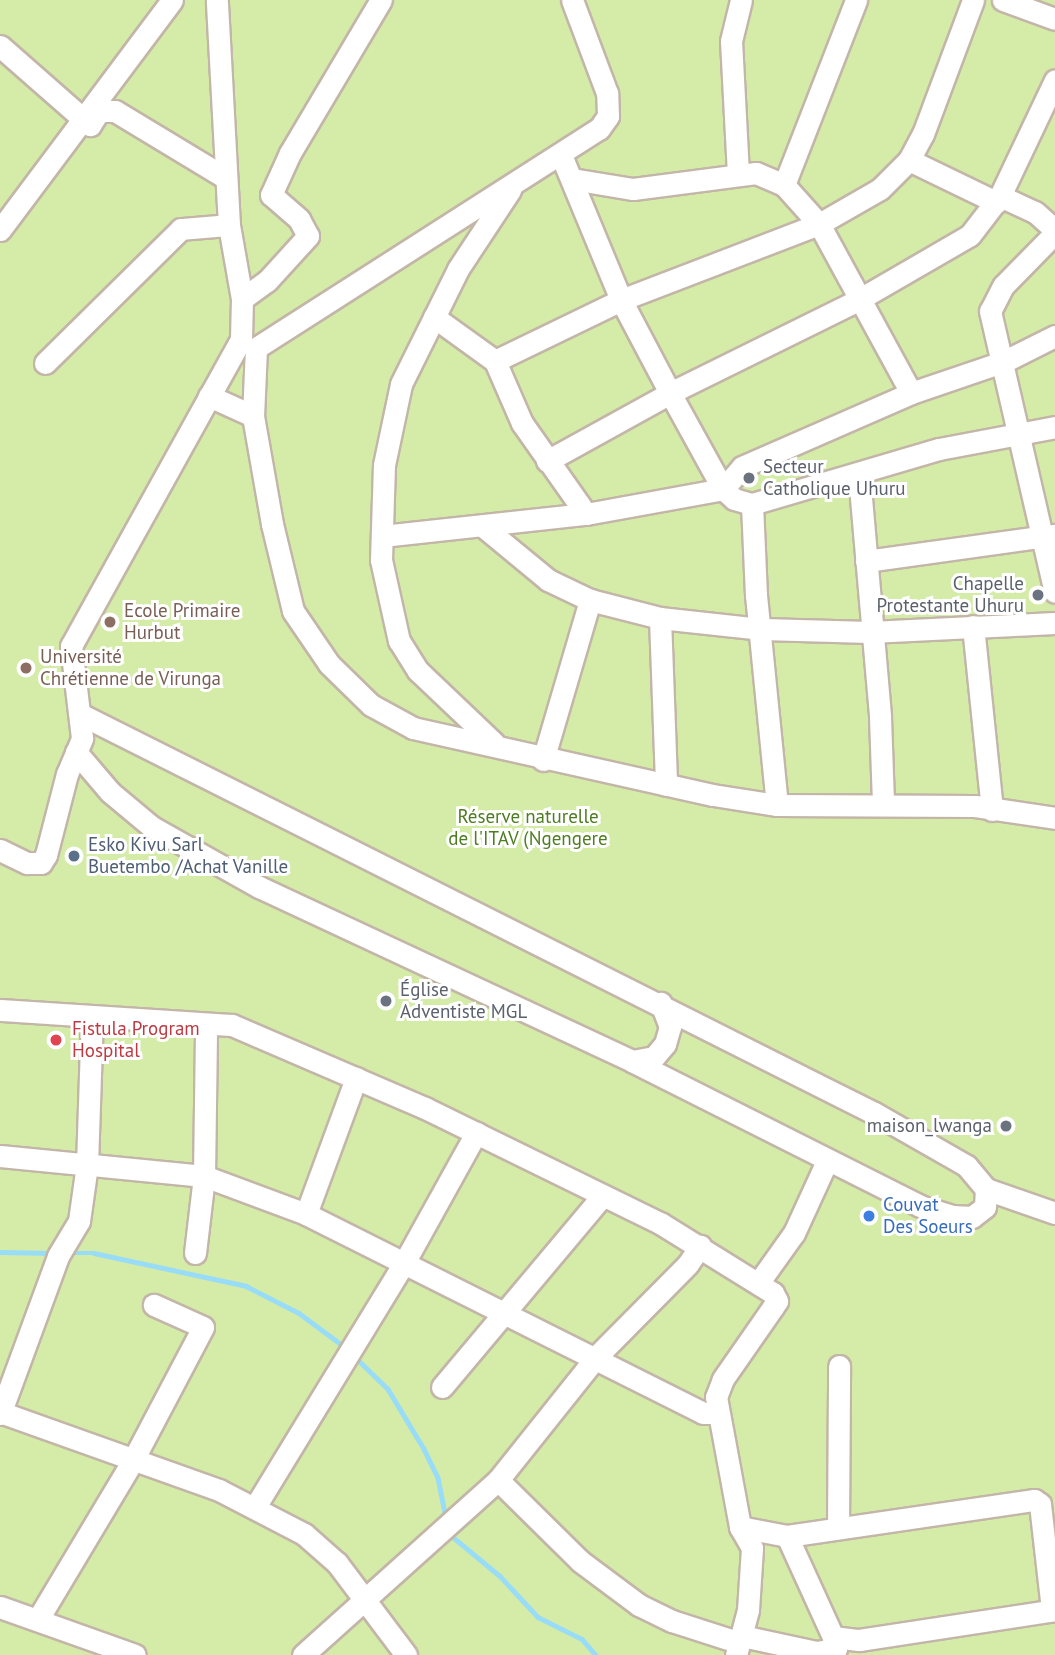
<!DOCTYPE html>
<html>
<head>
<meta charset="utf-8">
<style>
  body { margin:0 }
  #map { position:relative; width:1055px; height:1655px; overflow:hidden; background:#f4ede4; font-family:"PT Sans",sans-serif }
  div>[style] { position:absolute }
  .green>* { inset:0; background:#d5eca8; transform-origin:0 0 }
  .stream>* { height:4.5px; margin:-2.25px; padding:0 2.25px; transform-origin:2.25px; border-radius:2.25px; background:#99dcf7 }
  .roads { filter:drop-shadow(2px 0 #c3b6a8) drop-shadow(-2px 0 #c3b6a8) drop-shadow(0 2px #c3b6a8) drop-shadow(0 -2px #c3b6a8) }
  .minor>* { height:21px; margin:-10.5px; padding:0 10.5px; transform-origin:10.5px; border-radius:10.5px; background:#fff }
  .dots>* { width:19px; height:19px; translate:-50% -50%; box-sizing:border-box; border:4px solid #fff; border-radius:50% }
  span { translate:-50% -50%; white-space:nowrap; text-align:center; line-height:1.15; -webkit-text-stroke:6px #fff; paint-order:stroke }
  .worship-label { font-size:19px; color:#5b616d }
  .left { translate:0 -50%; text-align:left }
  .right { translate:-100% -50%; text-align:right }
  .education-label { font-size:19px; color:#785e54 }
  .park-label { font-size:19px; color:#4e7d21 }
  .service-label { font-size:19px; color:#4e5e75 }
  .health-label { font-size:19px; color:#be3a42 }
  .shop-label { font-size:19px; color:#366cbe }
</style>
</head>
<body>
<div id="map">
  <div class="green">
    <i style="left:0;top:0;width:1055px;height:1655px"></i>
  </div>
  <div class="stream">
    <i style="left:0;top:1252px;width:52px;rotate:1.1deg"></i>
    <i style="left:67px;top:1253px;width:27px"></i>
    <i style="left:94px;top:1253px;width:156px;rotate:12.2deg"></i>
    <i style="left:246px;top:1286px;width:59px;rotate:27deg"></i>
    <i style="left:299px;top:1313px;width:57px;rotate:36.5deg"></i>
    <i style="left:354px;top:1356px;width:47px;rotate:44.1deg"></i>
    <i style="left:388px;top:1389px;width:70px;rotate:59deg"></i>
    <i style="left:424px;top:1449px;width:32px;rotate:64deg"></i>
    <i style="left:438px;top:1478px;width:41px;rotate:78.7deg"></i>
    <i style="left:448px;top:1533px;width:67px;rotate:39.6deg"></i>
    <i style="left:500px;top:1576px;width:56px;rotate:47.2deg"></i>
    <i style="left:538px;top:1617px;width:49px;rotate:26.6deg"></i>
    <i style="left:582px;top:1639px;width:21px;rotate:49deg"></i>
  </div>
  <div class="roads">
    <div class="minor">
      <i style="left:1003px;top:0;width:55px;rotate:20.1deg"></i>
      <i style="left:0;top:46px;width:120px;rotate:41.3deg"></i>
      <i style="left:90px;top:125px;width:17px;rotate:-57deg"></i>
      <i style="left:99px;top:111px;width:16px"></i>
      <i style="left:115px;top:111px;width:130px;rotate:31.1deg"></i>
      <i style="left:561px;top:155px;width:157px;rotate:67.5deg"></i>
      <i style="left:621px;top:300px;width:105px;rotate:62.2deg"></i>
      <i style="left:670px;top:393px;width:110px;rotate:61.1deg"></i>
      <i style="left:723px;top:489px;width:15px;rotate:42deg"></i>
      <i style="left:734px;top:499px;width:19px;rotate:16deg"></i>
      <i style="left:752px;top:504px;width:91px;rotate:87.5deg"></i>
      <i style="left:756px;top:595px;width:211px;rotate:84.3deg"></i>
      <i style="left:909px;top:160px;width:97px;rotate:25.8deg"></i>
      <i style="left:738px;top:174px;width:133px;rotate:-93deg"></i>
      <i style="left:731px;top:41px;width:42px;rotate:-76.3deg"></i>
      <i style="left:572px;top:179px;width:62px;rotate:9.3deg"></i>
      <i style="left:633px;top:189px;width:124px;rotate:-7.4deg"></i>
      <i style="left:756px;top:173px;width:30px;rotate:23deg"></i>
      <i style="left:784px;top:185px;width:52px;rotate:48.1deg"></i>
      <i style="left:819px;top:224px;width:192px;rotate:61.4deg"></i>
      <i style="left:784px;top:185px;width:199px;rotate:-68.7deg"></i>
      <i style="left:1000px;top:196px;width:38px;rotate:25deg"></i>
      <i style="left:1035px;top:212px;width:27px;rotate:42deg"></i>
      <i style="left:0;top:230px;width:287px;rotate:-53.2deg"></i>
      <i style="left:1055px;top:233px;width:74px;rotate:134.5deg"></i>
      <i style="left:1003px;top:286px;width:28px;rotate:117deg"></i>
      <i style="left:990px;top:311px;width:288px;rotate:77deg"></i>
      <i style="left:242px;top:299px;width:31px;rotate:-36deg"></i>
      <i style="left:267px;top:281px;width:61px;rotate:-47.7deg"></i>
      <i style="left:308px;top:236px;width:19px;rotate:-118deg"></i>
      <i style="left:299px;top:219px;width:37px;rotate:-139deg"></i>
      <i style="left:271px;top:195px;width:46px;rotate:-65.7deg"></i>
      <i style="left:290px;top:153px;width:178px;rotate:-59.3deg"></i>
      <i style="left:434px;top:317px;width:75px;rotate:35.8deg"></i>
      <i style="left:495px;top:361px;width:140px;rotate:-25.8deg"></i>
      <i style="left:621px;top:300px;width:212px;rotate:-21deg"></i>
      <i style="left:819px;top:224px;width:70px;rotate:-29.8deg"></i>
      <i style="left:880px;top:189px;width:41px;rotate:-45deg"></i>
      <i style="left:909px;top:160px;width:30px;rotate:-62deg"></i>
      <i style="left:923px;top:134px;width:143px;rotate:-69.5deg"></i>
      <i style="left:256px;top:348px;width:68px;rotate:92.5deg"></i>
      <i style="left:253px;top:416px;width:110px;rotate:80deg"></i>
      <i style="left:272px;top:524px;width:89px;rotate:76.4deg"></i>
      <i style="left:293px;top:611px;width:64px;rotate:55.8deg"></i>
      <i style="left:329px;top:664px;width:59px;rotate:44.3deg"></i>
      <i style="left:371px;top:705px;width:48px;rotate:28.7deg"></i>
      <i style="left:413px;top:728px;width:307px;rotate:12.6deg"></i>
      <i style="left:713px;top:795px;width:65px;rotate:8.9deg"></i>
      <i style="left:777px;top:805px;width:198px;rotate:0.3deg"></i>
      <i style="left:975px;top:806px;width:81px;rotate:8.5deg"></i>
      <i style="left:256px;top:348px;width:407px;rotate:-32.6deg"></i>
      <i style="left:599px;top:129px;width:16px;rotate:-55deg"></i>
      <i style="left:608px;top:116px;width:23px;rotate:-92deg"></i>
      <i style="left:607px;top:93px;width:99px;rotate:-110.6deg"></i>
      <i style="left:495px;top:361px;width:68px;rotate:66.5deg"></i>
      <i style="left:522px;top:423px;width:111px;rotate:54.9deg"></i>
      <i style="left:45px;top:363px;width:191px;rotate:-44.6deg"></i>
      <i style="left:181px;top:229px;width:48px;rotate:-4.8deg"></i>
      <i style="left:209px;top:396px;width:48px;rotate:24.4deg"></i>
      <i style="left:547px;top:461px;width:141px;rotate:-28.9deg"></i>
      <i style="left:670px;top:393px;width:210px;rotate:-26.3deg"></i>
      <i style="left:858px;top:300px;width:129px;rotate:-30.1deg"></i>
      <i style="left:970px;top:235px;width:49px;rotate:-52.4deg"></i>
      <i style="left:1000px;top:196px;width:128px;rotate:-64.6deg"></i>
      <i style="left:859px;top:475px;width:243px;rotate:85deg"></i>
      <i style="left:880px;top:717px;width:88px;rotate:88deg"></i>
      <i style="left:752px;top:504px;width:195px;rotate:-16.4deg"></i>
      <i style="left:939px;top:449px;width:118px;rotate:-10.7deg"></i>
      <i style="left:485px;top:528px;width:82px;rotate:39.5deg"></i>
      <i style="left:548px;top:580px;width:47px;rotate:25.5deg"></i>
      <i style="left:590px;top:600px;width:72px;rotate:14.4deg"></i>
      <i style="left:660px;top:618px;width:103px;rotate:6.2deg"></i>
      <i style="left:762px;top:629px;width:108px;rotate:1.6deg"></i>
      <i style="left:870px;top:632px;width:185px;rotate:-2.8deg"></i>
      <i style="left:382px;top:536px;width:205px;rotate:-6.2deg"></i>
      <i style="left:586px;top:514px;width:139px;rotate:-10.3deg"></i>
      <i style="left:723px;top:489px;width:29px;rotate:-49deg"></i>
      <i style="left:742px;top:467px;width:184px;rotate:-23.6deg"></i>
      <i style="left:911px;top:393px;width:99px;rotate:-18.8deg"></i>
      <i style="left:1005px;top:361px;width:56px;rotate:-26.6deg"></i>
      <i style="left:866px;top:561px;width:190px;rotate:-7.9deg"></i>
      <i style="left:660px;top:618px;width:167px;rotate:87.9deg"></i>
      <i style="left:973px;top:626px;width:185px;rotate:84.1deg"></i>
      <i style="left:494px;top:743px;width:105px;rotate:-136.5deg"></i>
      <i style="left:418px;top:671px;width:36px;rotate:-122deg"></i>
      <i style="left:399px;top:641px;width:83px;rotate:-102.5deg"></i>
      <i style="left:381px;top:560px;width:95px;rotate:-88.2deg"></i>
      <i style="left:384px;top:465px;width:83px;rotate:-78.1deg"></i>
      <i style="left:401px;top:384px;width:128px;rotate:-63.6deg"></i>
      <i style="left:458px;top:269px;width:95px;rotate:-56.6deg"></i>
      <i style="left:76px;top:752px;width:52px;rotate:49.6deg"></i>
      <i style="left:110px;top:792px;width:55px;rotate:39.8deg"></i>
      <i style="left:152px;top:827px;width:123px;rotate:29.3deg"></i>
      <i style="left:259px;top:887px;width:412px;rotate:25deg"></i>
      <i style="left:632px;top:1061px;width:322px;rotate:26.7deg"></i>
      <i style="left:920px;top:1206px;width:34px;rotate:17deg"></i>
      <i style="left:952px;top:1216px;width:20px;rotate:3deg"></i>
      <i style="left:972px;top:1217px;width:16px;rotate:-38deg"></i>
      <i style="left:985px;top:1207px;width:18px;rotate:-87deg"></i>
      <i style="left:986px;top:1189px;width:30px;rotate:-130deg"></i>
      <i style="left:967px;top:1166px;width:107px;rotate:-150.3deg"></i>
      <i style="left:874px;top:1113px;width:889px;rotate:-153.32deg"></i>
      <i style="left:543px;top:760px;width:167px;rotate:-73.6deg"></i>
      <i style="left:0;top:850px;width:30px;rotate:26deg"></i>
      <i style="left:27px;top:863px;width:14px"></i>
      <i style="left:41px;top:863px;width:9px;rotate:-58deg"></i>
      <i style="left:46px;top:855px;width:84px;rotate:-75.5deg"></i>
      <i style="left:67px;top:774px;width:39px;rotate:-67deg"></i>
      <i style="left:82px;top:738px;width:93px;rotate:-96.8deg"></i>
      <i style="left:71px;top:646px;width:351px;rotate:-61deg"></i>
      <i style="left:241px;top:339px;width:40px;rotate:-88.6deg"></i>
      <i style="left:242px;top:299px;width:75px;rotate:-100deg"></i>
      <i style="left:229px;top:225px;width:225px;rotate:-93.1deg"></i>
      <i style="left:0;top:1010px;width:232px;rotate:3.7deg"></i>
      <i style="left:232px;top:1025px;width:210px;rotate:23.3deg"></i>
      <i style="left:425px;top:1108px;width:262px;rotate:26.1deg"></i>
      <i style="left:660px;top:1223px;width:133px;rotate:31.8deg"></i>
      <i style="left:773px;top:1293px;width:9px;rotate:63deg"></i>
      <i style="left:777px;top:1301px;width:7px;rotate:124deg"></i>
      <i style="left:773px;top:1307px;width:88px;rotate:124.8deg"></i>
      <i style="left:723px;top:1379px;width:19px;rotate:111deg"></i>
      <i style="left:716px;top:1397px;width:132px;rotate:79.5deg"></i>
      <i style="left:740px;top:1527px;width:24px;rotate:60deg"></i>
      <i style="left:752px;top:1548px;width:62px;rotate:93.7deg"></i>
      <i style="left:748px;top:1610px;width:47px;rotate:104.9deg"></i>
      <i style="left:632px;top:1061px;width:22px;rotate:-10deg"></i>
      <i style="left:654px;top:1057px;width:17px;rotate:-50deg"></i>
      <i style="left:665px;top:1044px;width:18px;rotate:-74deg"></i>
      <i style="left:670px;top:1027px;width:26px;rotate:-111deg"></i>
      <i style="left:0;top:1156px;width:205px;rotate:5.6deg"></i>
      <i style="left:204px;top:1176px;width:109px;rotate:20.4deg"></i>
      <i style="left:306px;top:1214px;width:444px;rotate:26.6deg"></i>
      <i style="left:703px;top:1413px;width:13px"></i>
      <i style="left:986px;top:1189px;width:73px;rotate:19.2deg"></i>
      <i style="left:306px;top:1214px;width:145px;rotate:-69.8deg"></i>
      <i style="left:195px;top:1253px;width:78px;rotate:-83.3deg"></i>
      <i style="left:204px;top:1176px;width:152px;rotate:-89.2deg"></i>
      <i style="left:759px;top:1282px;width:60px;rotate:-54.5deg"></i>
      <i style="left:794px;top:1233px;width:79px;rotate:-65.4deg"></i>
      <i style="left:442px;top:1387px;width:249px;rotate:-50deg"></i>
      <i style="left:0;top:1412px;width:232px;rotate:19.6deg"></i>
      <i style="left:219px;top:1490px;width:96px;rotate:27.4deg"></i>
      <i style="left:304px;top:1534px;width:44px;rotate:41.3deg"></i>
      <i style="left:337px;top:1563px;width:115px;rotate:53.1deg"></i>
      <i style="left:0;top:1414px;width:168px;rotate:-69.8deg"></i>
      <i style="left:58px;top:1256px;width:41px;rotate:-59deg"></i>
      <i style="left:79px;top:1221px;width:57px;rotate:-81.9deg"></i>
      <i style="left:87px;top:1165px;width:149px;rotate:-88.1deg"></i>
      <i style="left:498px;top:1480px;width:115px;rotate:44.6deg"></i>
      <i style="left:580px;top:1561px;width:74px;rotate:36.7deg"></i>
      <i style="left:639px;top:1605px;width:37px;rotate:26deg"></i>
      <i style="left:672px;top:1621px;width:71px;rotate:17.9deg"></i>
      <i style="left:255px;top:1507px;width:286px;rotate:-58.6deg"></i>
      <i style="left:404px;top:1263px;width:149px;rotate:-61deg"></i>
      <i style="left:740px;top:1527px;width:48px;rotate:10.8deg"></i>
      <i style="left:787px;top:1536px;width:111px;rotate:65.5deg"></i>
      <i style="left:833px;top:1637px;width:26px;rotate:7deg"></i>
      <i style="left:859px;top:1640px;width:198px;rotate:-8.7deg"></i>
      <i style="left:838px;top:1528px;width:162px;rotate:-89.6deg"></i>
      <i style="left:787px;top:1536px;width:250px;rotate:-8.3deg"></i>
      <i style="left:1034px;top:1500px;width:7px;rotate:34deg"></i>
      <i style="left:1040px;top:1504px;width:107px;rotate:83.5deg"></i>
      <i style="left:0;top:1607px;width:143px;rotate:19.6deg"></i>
      <i style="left:38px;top:1619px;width:185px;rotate:-59.1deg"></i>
      <i style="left:133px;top:1460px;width:150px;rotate:-62.2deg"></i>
      <i style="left:203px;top:1327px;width:54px;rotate:-155.8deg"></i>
      <i style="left:742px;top:1636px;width:76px;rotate:12.2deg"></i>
      <i style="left:816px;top:1652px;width:20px;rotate:-9deg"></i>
      <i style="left:836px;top:1649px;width:12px;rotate:-104deg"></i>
      <i style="left:303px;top:1655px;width:262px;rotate:-41.9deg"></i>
      <i style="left:498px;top:1480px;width:159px;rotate:-51.4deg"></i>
      <i style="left:597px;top:1356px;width:129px;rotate:-45.3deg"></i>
      <i style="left:688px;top:1264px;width:22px;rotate:-56deg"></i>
    </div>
  </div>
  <div class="dots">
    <i style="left:749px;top:478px;background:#6b7280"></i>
    <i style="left:1038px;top:595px;background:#6b7280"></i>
    <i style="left:110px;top:622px;background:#8d6e63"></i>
    <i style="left:26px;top:668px;background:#8d6e63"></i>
    <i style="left:74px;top:856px;background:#5c6f8a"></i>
    <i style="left:386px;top:1001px;background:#6b7280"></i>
    <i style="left:56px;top:1040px;background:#e0444e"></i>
    <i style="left:1006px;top:1126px;background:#6b7280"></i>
    <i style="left:869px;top:1216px;background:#3f7fe0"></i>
  </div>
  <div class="worship-label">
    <span class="left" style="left:763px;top:478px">Secteur<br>Catholique Uhuru</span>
    <span class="right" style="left:1024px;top:595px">Chapelle<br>Protestante Uhuru</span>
    <span class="left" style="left:400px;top:1001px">Église<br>Adventiste MGL</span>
    <span class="right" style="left:992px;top:1126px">maison_lwanga</span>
  </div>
  <div class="education-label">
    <span class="left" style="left:124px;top:622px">Ecole Primaire<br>Hurbut</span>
    <span class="left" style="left:40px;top:668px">Université<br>Chrétienne de Virunga</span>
  </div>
  <div class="park-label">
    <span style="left:528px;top:828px">Réserve naturelle<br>de l'ITAV (Ngengere</span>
  </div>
  <div class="service-label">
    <span class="left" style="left:88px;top:856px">Esko Kivu Sarl<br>Buetembo /Achat Vanille</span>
  </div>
  <div class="health-label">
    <span class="left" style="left:72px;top:1040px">Fistula Program<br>Hospital</span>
  </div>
  <div class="shop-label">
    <span class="left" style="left:883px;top:1216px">Couvat<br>Des Soeurs</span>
  </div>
</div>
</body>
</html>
